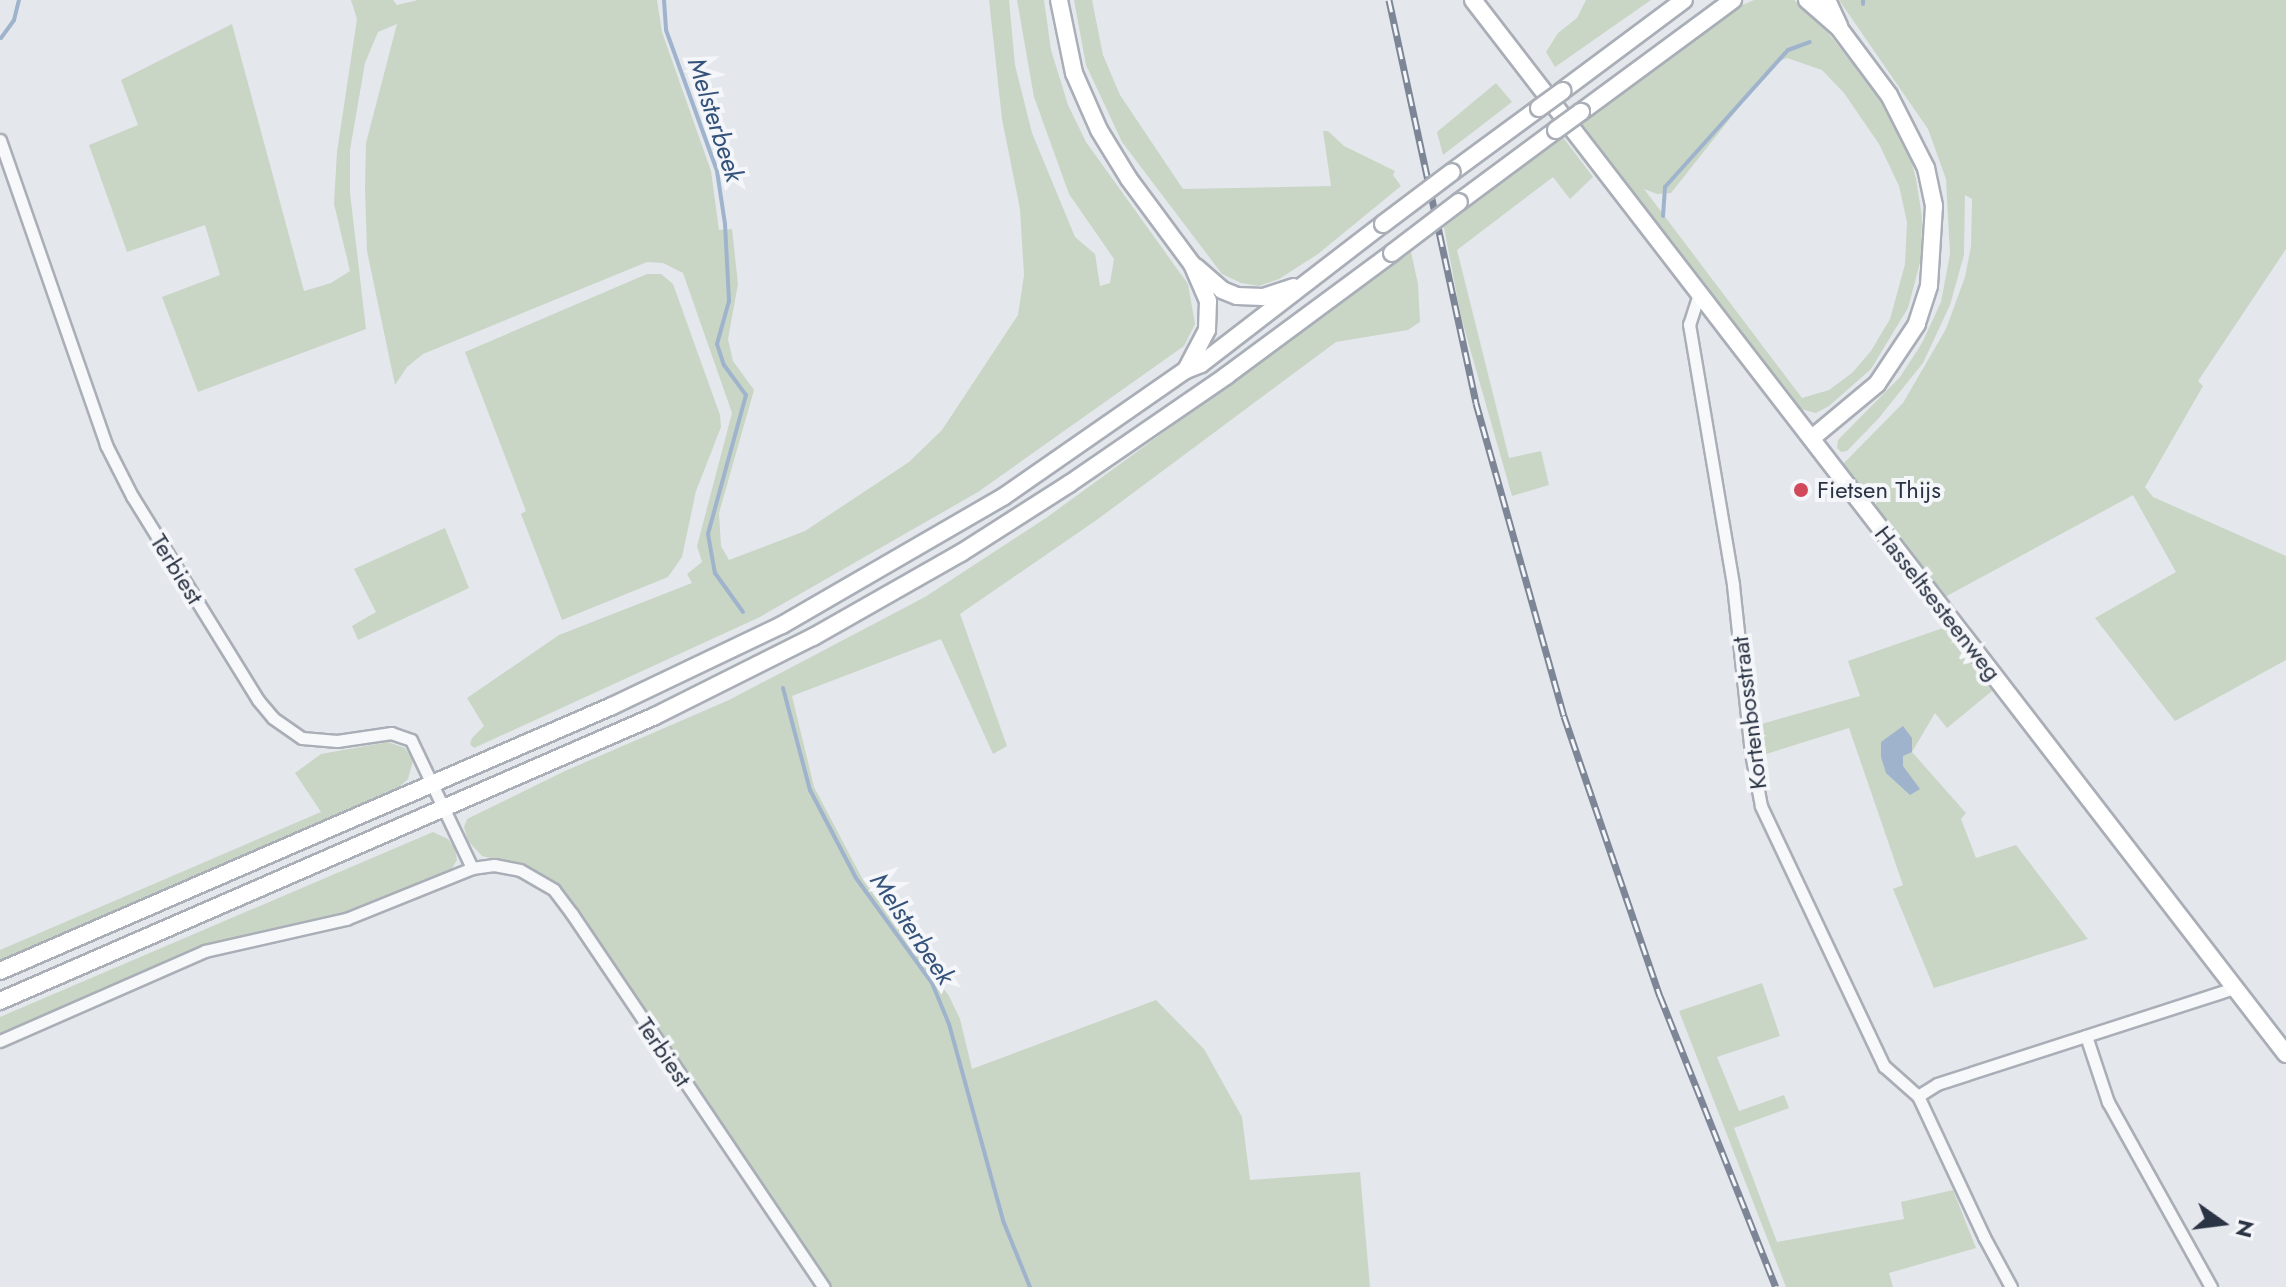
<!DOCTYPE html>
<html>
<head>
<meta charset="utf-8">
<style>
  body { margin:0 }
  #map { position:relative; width:2286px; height:1287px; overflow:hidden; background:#e4e7ec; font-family:Jost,sans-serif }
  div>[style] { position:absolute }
  .green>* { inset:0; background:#c9d6c5 }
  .water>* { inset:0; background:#9fb4cc }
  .stream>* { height:4px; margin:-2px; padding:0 2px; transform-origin:2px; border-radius:2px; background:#9fb4cc }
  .roads { filter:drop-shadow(2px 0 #a9aeb7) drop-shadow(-2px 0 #a9aeb7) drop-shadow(0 2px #a9aeb7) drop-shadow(0 -2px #a9aeb7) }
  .minor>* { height:11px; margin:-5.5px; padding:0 5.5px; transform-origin:5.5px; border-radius:5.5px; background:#f7f8fa }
  .secondary>* { height:16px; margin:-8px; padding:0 8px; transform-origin:8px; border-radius:8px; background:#fff }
  .rail>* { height:7px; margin-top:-3.5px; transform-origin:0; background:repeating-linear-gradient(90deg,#f4f6f9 0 12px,#7d8696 0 24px); box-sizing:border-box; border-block:2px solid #7d8696 }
  .bridges { filter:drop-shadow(2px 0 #a9aeb7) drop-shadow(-2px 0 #a9aeb7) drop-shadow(0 2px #a9aeb7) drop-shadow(0 -2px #a9aeb7) }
  .secondary-bridge>* { height:16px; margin:-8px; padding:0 8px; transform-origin:8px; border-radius:8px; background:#fff }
  .dots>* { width:22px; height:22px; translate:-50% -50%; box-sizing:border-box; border:4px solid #f4f6f9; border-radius:50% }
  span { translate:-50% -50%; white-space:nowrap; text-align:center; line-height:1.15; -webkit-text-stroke:8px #f4f6f9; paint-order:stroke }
  .poi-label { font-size:24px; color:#2b3445 }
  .left { translate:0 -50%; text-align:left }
  .street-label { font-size:24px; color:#2b3445 }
  .water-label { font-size:26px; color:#34527a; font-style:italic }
  .north { position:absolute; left:2182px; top:1183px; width:80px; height:80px; -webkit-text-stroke:6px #f4f6f9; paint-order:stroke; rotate:104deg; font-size:22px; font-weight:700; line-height:32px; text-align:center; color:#2b3445 }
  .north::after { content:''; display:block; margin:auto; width:28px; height:36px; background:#2b3445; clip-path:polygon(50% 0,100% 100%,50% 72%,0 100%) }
</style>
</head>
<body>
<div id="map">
  <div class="green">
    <i style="clip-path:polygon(351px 0,393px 0,397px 5px,418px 0,657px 0,662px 32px,711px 171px,719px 230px,732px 229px,738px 284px,728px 339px,733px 361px,754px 390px,719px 513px,721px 546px,729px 560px,805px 531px,909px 462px,942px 430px,1018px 315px,1024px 275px,1020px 209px,1002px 119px,989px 0,1009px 0,1015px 65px,1032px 133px,1075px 237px,1095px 254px,1100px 286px,1110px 283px,1114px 259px,1069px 194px,1034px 97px,1017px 0,1044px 0,1051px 50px,1068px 105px,1086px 142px,1188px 284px,1195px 324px,1184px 346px,978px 492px,760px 617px,474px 748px,470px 744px,472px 738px,484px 726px,467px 698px,559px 635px,692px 583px,687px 574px,702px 562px,697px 546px,732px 413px,683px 273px,663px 263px,647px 262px,423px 354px,407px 367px,395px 385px,367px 251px,365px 189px,366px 143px,397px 24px,378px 32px,365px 63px,350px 150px,350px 193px,366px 329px,198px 392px,162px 297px,220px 275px,205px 225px,127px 252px,89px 145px,138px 125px,121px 80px,232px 24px,304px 291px,331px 283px,350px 271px,334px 204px,337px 152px,357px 19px)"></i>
    <i style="clip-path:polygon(1074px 0,1092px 0,1103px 55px,1120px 95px,1183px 189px,1331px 186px,1323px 131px,1328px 131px,1344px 146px,1395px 171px,1393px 175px,1401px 186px,1318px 254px,1279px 279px,1259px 286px,1241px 283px,1222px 274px,1122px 142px,1086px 65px)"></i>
    <i style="clip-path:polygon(1586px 0,1651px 0,1555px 67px,1546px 52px,1558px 33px,1577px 18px)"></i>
    <i style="clip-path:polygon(evenodd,1754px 0,1794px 0,1814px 15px,1886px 106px,1908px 148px,1916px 179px,1922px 217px,1921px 259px,1908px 308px,1871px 369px,1829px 406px,1816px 413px,1797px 408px,1580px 124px,1740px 6px,1754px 0,1787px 58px,1822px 70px,1844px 93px,1879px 144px,1899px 186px,1907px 222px,1905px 264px,1895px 301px,1890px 319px,1871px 351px,1852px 373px,1829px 390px,1802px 398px,1644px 189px,1657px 194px,1671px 193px,1774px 63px,1787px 58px)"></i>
    <i style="clip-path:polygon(1839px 0,2286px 0,2286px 249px,2198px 381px,2203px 386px,2145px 487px,2153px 497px,2286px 556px,2286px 660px,2175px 721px,2095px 618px,2176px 572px,2133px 495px,1945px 597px,1841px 466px,1903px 403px,1946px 329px,1965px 277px,1971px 246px,1972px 199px,1965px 195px,1964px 255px,1950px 305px,1923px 363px,1878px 419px,1847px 451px,1841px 452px,1837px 448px,1838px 440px,1900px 377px,1922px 343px,1941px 302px,1950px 254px,1946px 179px,1928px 129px)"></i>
    <i style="clip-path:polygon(1496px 83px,1512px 102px,1443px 155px,1437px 132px)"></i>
    <i style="clip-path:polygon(1562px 136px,1593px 177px,1570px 199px,1553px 177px,1457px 250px,1509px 458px,1541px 451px,1549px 485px,1512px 496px,1461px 317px,1444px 227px)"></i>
    <i style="clip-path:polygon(1411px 252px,1418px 284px,1420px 322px,1408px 330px,1336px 342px,1098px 519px,960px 614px,1007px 746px,993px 754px,941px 639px,792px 696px,814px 787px,863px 880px,949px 996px,960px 1019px,972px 1069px,1156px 1000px,1204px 1049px,1242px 1117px,1250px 1180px,1360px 1172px,1370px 1287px,831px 1287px,563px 890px,529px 867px,482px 856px,468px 841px,464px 827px,467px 819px,565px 771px,729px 700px,925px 597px,1046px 518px)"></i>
    <i style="clip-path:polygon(647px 274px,661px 274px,673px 284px,720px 415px,721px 427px,696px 491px,682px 557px,668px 577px,562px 620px,521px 514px,526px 511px,465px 352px)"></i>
    <i style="clip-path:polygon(445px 528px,469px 588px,358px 640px,352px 626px,376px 612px,354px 569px)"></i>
    <i style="clip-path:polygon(1943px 628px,1992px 691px,1947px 728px,1935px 713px,1912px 752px,1966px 813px,1961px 819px,1976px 858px,2016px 845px,2088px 939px,1934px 988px,1893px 889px,1903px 885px,1849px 728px,1763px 755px,1758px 725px,1860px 696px,1848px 661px)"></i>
    <i style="clip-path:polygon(388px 742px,405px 748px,413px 761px,408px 779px,399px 787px,0 960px,0 950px,321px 812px,295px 773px,321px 754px)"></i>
    <i style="clip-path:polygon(433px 832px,448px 839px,455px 849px,457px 860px,448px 875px,350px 914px,235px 937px,181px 955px,0 1034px,0 1017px)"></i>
    <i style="clip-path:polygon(1762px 983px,1780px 1036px,1717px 1057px,1739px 1111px,1784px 1095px,1789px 1108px,1734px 1128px,1777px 1242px,1904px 1219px,1901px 1202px,1953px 1190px,1976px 1248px,1889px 1273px,1893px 1287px,1786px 1287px,1679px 1011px)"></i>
  </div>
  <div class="water">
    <i style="clip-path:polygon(1903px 726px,1912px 738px,1912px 752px,1903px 756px,1903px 766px,1920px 789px,1910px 795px,1886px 773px,1881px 757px,1881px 742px)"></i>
  </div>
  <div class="stream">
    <i style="left:664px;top:0;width:30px;rotate:86deg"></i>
    <i style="left:666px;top:30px;width:150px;rotate:70.1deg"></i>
    <i style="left:717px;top:171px;width:54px;rotate:81.4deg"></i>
    <i style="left:725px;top:224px;width:77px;rotate:87deg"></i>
    <i style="left:729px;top:301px;width:45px;rotate:105.6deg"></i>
    <i style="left:717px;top:344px;width:22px;rotate:72deg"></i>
    <i style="left:724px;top:365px;width:37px;rotate:54deg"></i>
    <i style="left:746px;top:395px;width:144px;rotate:105.3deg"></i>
    <i style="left:708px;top:534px;width:40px;rotate:80deg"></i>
    <i style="left:715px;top:573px;width:48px;rotate:54.3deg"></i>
    <i style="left:1863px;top:4px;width:4px;rotate:-90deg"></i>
    <i style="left:1px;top:38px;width:22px;rotate:-54deg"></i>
    <i style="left:14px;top:20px;width:21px;rotate:-76deg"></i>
    <i style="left:1663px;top:216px;width:29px;rotate:-86deg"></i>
    <i style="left:1665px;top:187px;width:184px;rotate:-48.1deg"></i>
    <i style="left:1788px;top:50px;width:23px;rotate:-20deg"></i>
    <i style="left:783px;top:688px;width:106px;rotate:75.2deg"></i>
    <i style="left:810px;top:790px;width:99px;rotate:62.4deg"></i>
    <i style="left:856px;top:878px;width:130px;rotate:54.1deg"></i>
    <i style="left:932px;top:983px;width:44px;rotate:67.5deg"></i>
    <i style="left:949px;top:1024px;width:206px;rotate:74.6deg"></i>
    <i style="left:1004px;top:1223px;width:69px;rotate:67.9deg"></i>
  </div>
  <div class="roads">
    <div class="minor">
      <i style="left:0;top:140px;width:323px;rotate:70.8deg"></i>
      <i style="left:106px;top:445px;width:57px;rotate:63deg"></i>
      <i style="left:132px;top:496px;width:240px;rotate:58.3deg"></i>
      <i style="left:258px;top:700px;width:23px;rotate:50deg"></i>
      <i style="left:273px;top:718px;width:35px;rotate:35deg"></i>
      <i style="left:302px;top:738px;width:35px;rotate:5deg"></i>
      <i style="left:337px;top:741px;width:55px;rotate:-8.4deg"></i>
      <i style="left:391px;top:733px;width:21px;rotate:19deg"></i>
      <i style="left:411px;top:740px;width:142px;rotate:64.5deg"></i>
      <i style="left:1699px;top:294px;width:32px;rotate:108deg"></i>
      <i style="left:1689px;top:324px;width:265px;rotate:80.4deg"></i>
      <i style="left:1733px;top:585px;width:169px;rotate:83.9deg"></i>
      <i style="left:1751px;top:753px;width:54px;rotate:79.3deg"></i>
      <i style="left:1761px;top:806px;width:288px;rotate:64.7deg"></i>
      <i style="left:1884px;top:1066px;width:45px;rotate:41.4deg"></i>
      <i style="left:1918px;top:1096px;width:156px;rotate:64.9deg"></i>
      <i style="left:1984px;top:1237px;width:57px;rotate:61.6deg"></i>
      <i style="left:2086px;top:1036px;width:70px;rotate:71.6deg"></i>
      <i style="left:2108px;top:1102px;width:212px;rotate:60.9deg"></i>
      <i style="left:0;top:1041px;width:224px;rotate:-23.7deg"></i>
      <i style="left:205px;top:951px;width:145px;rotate:-12.8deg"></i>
      <i style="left:346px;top:919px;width:136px;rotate:-22deg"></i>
      <i style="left:472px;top:868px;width:22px;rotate:-8deg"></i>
      <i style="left:494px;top:865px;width:26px;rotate:11deg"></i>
      <i style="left:520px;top:870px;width:39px;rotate:30deg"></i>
      <i style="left:554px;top:890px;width:30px;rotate:53deg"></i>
      <i style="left:572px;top:914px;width:450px;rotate:56deg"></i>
      <i style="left:1918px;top:1096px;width:22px;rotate:-32deg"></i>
      <i style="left:1937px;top:1084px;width:313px;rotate:-17.9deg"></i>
    </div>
    <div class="secondary">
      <i style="left:1059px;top:0;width:75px;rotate:78.4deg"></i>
      <i style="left:1074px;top:73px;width:62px;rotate:66.3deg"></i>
      <i style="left:1099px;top:130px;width:57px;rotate:58.5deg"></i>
      <i style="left:1129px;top:179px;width:106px;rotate:53.5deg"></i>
      <i style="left:1192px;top:264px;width:40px;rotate:66.6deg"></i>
      <i style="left:1208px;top:301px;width:29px;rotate:92deg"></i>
      <i style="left:1207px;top:330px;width:45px;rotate:117.7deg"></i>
      <i style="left:1473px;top:0;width:1331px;rotate:52.36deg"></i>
      <i style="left:1807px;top:0;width:43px;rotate:41.2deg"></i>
      <i style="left:1839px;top:28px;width:84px;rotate:53.3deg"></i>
      <i style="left:1889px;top:95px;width:82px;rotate:63.1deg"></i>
      <i style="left:1926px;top:168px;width:39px;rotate:78deg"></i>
      <i style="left:1934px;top:206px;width:80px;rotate:93.6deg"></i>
      <i style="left:1929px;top:286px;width:40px;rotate:108deg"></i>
      <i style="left:1917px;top:324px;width:72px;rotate:123.7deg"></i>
      <i style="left:1877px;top:384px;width:85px;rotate:140.3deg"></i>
      <i style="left:1827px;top:0;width:29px;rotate:65deg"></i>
      <i style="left:1562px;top:91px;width:152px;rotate:-36.7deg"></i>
      <i style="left:1581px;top:112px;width:189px;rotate:-36.4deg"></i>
      <i style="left:1452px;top:172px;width:108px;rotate:-36.3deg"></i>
      <i style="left:1459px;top:202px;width:121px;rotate:-36.6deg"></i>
      <i style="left:1196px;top:267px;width:35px;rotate:41deg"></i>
      <i style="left:1222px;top:290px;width:16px;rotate:22deg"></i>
      <i style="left:1237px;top:296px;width:26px;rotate:2deg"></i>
      <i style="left:1263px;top:297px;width:32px;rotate:-18deg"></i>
      <i style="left:0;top:971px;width:667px;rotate:-23.41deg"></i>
      <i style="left:612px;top:706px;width:188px;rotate:-25.5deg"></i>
      <i style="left:782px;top:625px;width:255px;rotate:-30.1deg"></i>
      <i style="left:1003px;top:497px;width:223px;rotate:-34.8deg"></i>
      <i style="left:1186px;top:370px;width:16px;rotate:-22deg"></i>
      <i style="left:1201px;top:364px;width:230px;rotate:-37.6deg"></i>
      <i style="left:0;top:1001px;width:714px;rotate:-23.51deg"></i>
      <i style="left:655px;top:716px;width:177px;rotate:-26.6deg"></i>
      <i style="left:813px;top:637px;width:170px;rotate:-29.6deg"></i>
      <i style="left:961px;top:553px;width:128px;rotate:-32.6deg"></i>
      <i style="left:1069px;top:484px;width:191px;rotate:-34.5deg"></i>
      <i style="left:1226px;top:376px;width:207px;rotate:-36.5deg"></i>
    </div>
  </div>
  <div class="rail">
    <i style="left:1389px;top:0;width:412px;rotate:77.8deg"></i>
    <i style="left:1476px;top:403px;width:325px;rotate:74.3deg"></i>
    <i style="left:1564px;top:716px;width:296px;rotate:71.1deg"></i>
    <i style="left:1660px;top:996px;width:313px;rotate:68.3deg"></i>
  </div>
  <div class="bridges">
    <div class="secondary-bridge">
      <i style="left:1539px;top:108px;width:29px;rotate:-36deg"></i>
      <i style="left:1556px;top:130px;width:31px;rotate:-36deg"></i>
      <i style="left:1383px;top:224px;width:86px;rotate:-37deg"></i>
      <i style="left:1392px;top:253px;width:84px;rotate:-37.3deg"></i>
    </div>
  </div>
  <div class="dots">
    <i style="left:1801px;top:490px;background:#d1495b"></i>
  </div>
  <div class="poi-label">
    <span class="left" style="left:1817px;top:490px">Fietsen Thijs</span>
  </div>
  <div class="street-label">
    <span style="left:177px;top:569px;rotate:58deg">Terbiest</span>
    <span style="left:1938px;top:603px;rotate:52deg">Hasseltsesteenweg</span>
    <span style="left:1749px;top:713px;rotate:-97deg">Kortenbosstraat</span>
    <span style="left:664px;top:1052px;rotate:56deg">Terbiest</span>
  </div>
  <div class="water-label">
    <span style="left:715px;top:120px;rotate:72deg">Melsterbeek</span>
    <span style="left:912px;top:929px;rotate:56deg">Melsterbeek</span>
  </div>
  <div class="north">N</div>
</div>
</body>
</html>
